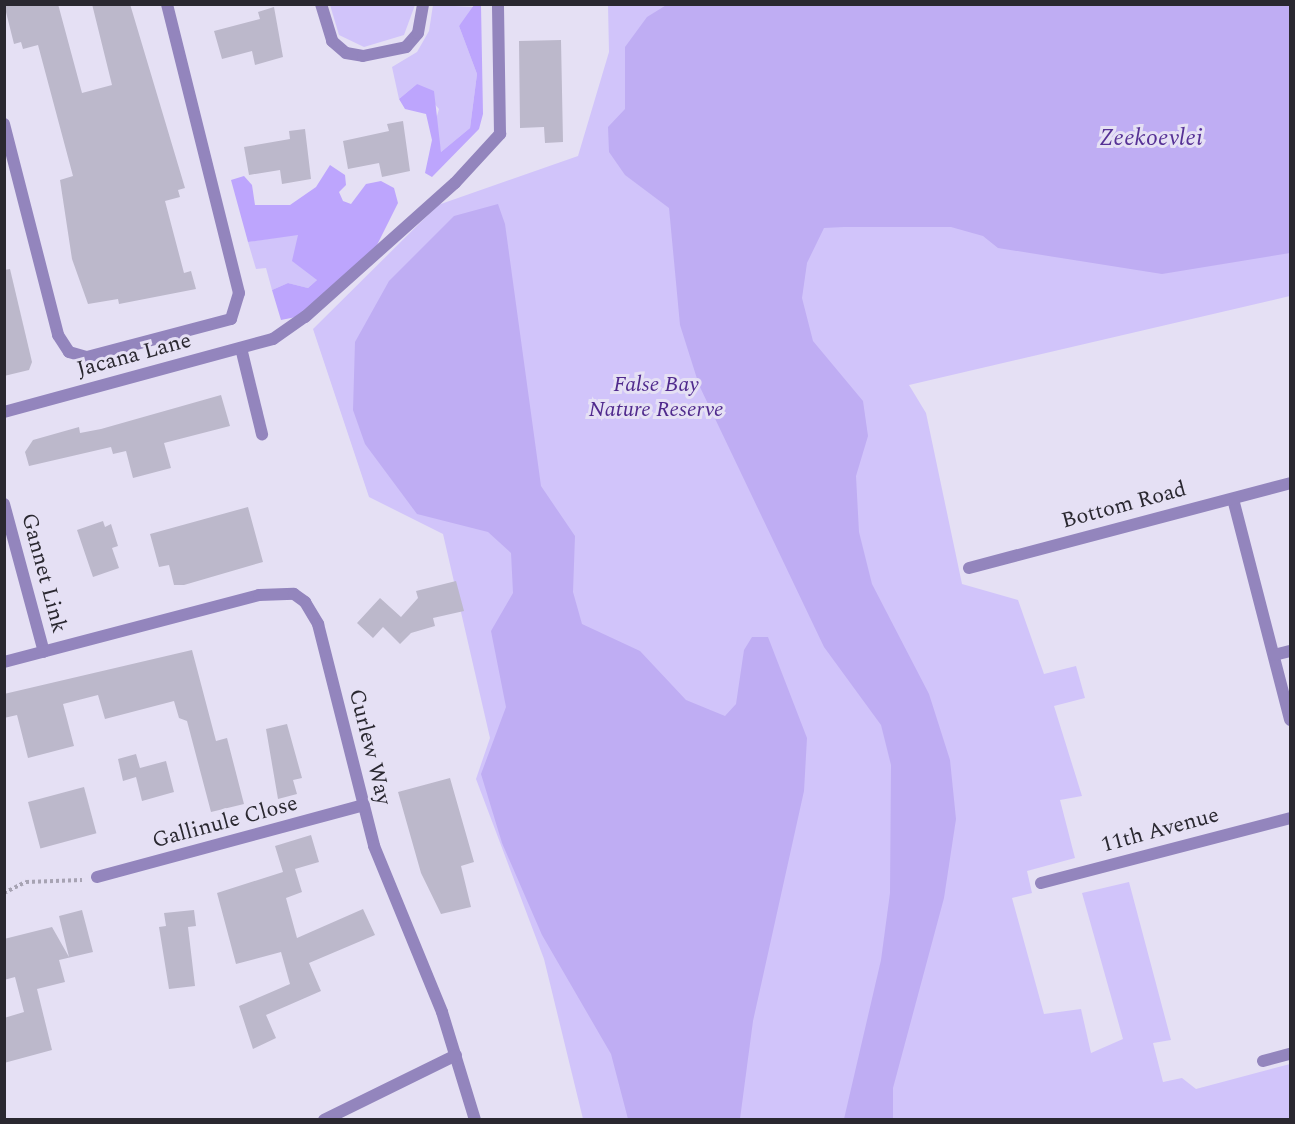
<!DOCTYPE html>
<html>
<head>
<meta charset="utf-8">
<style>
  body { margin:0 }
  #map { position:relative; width:1295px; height:1124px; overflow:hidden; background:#e5e0f4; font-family:Spectral,serif }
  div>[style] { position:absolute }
  .green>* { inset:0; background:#d1c4fa }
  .forest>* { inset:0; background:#bda5fd }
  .water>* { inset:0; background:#bfadf3 }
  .building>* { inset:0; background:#bcb8cb; transform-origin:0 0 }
  .path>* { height:4px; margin-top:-2px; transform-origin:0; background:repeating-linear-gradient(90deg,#a7a3b3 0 3px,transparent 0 6px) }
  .service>* { height:12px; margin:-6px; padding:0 6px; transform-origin:6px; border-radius:6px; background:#9385bd }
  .minor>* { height:12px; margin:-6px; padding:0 6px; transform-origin:6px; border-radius:6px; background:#9385bd }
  span { translate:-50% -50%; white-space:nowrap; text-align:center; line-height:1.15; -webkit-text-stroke:6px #e5e0f4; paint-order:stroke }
  .street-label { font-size:22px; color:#2a2830 }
  .park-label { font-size:22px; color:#502a8d; font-style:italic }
  .water-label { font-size:24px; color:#563195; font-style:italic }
  .frame { position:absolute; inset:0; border:6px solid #2a2830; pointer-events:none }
</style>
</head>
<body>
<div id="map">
  <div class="green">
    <i style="clip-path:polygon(330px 5px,330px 4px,415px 5px,404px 35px,364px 47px,339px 35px)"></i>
    <i style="clip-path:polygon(433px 5px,476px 7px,459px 26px,477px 74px,470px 128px,441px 152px,435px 123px,439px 109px,417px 84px,399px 99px,392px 67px,417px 52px,429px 31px)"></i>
    <i style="clip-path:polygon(608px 5px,1290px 5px,1290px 296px,909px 385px,926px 413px,962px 584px,1018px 600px,1044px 674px,1076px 666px,1085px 698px,1054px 706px,1082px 796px,1060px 800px,1075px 858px,1027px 871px,1032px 893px,1012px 898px,1044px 1014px,1081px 1009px,1091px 1053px,1123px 1039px,1082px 893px,1129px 882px,1171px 1040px,1153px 1043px,1163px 1082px,1182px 1078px,1196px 1089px,1290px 1064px,1290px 1119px,583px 1119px,544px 959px,476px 779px,490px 738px,443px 534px,369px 497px,313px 329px,438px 205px,578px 156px,609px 52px)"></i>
    <i style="clip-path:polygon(298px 234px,317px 280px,308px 288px,288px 283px,272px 290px,266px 268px,256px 269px,248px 242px)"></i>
  </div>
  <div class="forest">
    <i style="clip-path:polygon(474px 5px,481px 5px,483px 114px,479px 129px,432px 177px,425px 173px,432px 140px,426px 114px,405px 109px,399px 99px,417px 84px,434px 91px,441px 152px,470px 128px,477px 74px,459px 26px)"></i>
    <i style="clip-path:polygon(330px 165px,345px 175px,346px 185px,339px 192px,343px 201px,351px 204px,366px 184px,381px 181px,394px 188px,398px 203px,374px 251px,301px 316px,281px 320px,272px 290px,288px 283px,308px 288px,317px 280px,292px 261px,298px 235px,248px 242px,231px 180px,244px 176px,252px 185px,255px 205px,290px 205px,316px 187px)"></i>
  </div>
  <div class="water">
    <i style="clip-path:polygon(668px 4px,1290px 5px,1290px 253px,1162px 274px,998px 248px,983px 236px,951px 227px,844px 227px,824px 228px,807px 263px,802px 298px,813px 341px,863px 401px,868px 436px,856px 476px,859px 532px,872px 584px,929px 694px,950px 760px,956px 819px,944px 898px,893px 1088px,893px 1119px,844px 1119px,881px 960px,890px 893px,891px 765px,881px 725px,824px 647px,699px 385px,680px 325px,669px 208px,625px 175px,609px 152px,608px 127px,625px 109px,625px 47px,647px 17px)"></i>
    <i style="clip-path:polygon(498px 204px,505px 224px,541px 486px,575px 536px,573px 592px,582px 624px,640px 651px,686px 700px,725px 716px,736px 704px,744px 650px,752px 637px,768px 637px,807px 738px,804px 791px,753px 1021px,740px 1119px,628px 1119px,611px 1054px,542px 935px,502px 843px,481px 774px,506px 707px,491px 631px,513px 593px,511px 553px,488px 532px,417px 514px,365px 444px,353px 410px,355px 342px,389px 281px,454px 216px)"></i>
  </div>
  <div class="building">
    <i style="clip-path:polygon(4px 4px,58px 4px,82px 93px,112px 85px,92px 4px,130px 4px,185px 188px,178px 190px,180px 197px,165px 201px,184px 273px,191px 271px,196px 289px,119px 304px,118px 299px,88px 304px,72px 259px,60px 180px,73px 176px,38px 45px,23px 49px,21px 42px,14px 44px)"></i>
    <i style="clip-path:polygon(274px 7px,283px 57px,255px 65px,252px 51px,222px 59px,214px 31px,260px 19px,258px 12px)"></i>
    <i style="clip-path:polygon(561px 40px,563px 142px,545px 143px,544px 127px,520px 128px,519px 41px)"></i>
    <i style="clip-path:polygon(403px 121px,410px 171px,382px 177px,379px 163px,348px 169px,343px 141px,389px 131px,387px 124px)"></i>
    <i style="clip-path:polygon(305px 129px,311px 179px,282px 184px,280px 170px,249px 175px,244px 147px,290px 139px,289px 131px)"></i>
    <i style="clip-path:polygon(10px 269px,32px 362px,29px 370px,4px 376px,4px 270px)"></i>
    <i style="clip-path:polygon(221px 395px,230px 426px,164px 443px,171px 468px,133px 478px,126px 451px,113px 454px,111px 447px,29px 466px,25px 452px,33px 440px,79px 427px,80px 433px,101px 429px)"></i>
    <i style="clip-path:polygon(248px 507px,263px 562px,184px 585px,174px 585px,169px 565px,159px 567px,150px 534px)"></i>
    <i style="clip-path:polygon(103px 521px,105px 527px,111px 524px,118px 546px,112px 548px,119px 568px,93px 577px,77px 530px)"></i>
    <i style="clip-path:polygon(456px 581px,464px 611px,433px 618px,435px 626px,411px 633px,400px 644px,383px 627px,373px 638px,357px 623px,380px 598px,401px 617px,418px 598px,416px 591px)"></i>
    <i style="clip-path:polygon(192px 650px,216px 741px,227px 738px,244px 804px,211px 812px,187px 721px,179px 718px,174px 701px,105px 719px,98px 695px,63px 704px,74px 746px,28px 758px,17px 715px,4px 718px,4px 694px)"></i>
    <i style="clip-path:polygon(287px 724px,302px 778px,293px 780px,297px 794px,278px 799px,266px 729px)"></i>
    <i style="clip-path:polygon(136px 754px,140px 768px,166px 761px,174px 792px,142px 801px,136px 777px,123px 781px,118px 759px)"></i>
    <i style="clip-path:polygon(450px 778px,474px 862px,461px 866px,471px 907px,441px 914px,421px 873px,398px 792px)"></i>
    <i style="left:84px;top:787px;width:48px;height:58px;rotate:75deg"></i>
    <i style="clip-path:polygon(311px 835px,319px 862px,295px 869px,302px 892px,286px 898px,297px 938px,363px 909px,375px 935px,309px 963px,321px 991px,266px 1015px,276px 1038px,253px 1049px,239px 1006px,290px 984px,281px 952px,236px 964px,217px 893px,283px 872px,275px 846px)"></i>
    <i style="clip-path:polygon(82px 910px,93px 952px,59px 960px,65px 982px,37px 989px,52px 1050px,4px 1063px,4px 1018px,24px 1012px,15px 977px,4px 980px,4px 939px,52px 927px,69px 957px,59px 916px)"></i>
    <i style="clip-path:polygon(194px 910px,196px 926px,188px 927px,195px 986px,169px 989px,159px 927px,166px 926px,164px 913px)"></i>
  </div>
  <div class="path">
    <i style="left:4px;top:893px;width:25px;rotate:-27deg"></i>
    <i style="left:26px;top:882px;width:56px;rotate:-2deg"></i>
  </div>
  <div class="service">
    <i style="left:241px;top:348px;width:89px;rotate:76.3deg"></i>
  </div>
  <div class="minor">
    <i style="left:321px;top:4px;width:39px;rotate:73deg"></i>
    <i style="left:332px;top:41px;width:18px;rotate:41deg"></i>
    <i style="left:346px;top:53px;width:17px;rotate:10deg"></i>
    <i style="left:363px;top:56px;width:44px;rotate:-11.8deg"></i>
    <i style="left:406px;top:47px;width:18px;rotate:-49deg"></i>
    <i style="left:418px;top:33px;width:29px;rotate:-80deg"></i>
    <i style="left:4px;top:124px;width:218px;rotate:75.6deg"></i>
    <i style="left:58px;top:335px;width:20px;rotate:57deg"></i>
    <i style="left:69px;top:352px;width:19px;rotate:16deg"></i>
    <i style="left:87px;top:357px;width:149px;rotate:-14.8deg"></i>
    <i style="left:231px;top:319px;width:27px;rotate:-73deg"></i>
    <i style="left:239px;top:293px;width:298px;rotate:-104deg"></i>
    <i style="left:4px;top:412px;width:279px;rotate:-15.2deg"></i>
    <i style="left:273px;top:339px;width:39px;rotate:-35deg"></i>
    <i style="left:305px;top:317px;width:201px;rotate:-41.8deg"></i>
    <i style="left:455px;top:183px;width:67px;rotate:-47.4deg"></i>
    <i style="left:500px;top:134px;width:130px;rotate:-90.9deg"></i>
    <i style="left:1233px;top:499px;width:228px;rotate:75.5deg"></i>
    <i style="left:4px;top:504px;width:153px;rotate:74.9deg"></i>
    <i style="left:969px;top:568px;width:332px;rotate:-14.8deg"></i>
    <i style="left:1274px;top:655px;width:16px;rotate:-14deg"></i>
    <i style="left:4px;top:662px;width:264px;rotate:-14.7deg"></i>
    <i style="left:259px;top:595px;width:35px;rotate:-2deg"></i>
    <i style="left:294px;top:594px;width:14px;rotate:36deg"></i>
    <i style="left:305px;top:602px;width:26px;rotate:59deg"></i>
    <i style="left:318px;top:624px;width:229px;rotate:75.8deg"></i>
    <i style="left:374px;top:846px;width:179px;rotate:67.7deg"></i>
    <i style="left:442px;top:1012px;width:113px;rotate:73deg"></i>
    <i style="left:97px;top:877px;width:276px;rotate:-15.1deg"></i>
    <i style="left:1041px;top:883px;width:257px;rotate:-14.6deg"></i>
    <i style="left:1263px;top:1061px;width:28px;rotate:-15deg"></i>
    <i style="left:324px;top:1120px;width:147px;rotate:-26.2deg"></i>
  </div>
  <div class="street-label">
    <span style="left:134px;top:355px;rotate:-15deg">Jacana Lane</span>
    <span style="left:1124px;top:505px;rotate:-15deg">Bottom Road</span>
    <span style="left:44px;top:573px;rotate:75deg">Gannet Link</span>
    <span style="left:370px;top:747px;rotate:76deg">Curlew Way</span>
    <span style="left:225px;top:822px;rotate:-15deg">Gallinule Close</span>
    <span style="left:1160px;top:830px;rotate:-15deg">11th Avenue</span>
  </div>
  <div class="park-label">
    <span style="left:656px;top:397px">False Bay<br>Nature Reserve</span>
  </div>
  <div class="water-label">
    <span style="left:1151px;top:139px">Zeekoevlei</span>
  </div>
  <div class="frame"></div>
</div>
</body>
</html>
